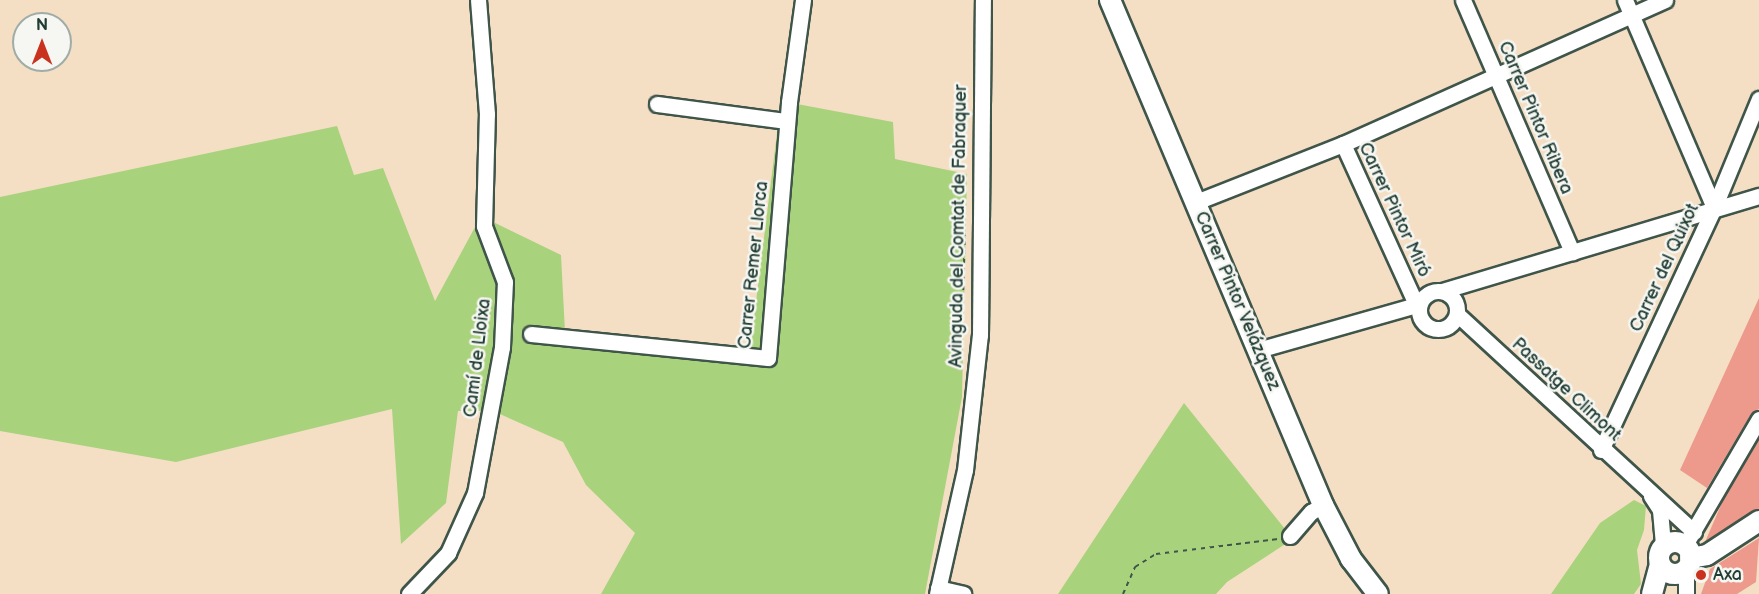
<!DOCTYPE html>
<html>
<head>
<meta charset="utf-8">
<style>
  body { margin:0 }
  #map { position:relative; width:1759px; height:594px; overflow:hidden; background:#f4dfc5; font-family:"Balsamiq Sans",sans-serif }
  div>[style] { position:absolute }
  .green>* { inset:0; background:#a9d27d }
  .building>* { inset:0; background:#ed998b }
  .path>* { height:2px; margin-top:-1px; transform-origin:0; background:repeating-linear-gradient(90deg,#3f554a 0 4.5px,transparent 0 9px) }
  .roads { filter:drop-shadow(2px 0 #3f554a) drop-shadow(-2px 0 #3f554a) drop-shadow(0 2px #3f554a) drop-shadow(0 -2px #3f554a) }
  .minor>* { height:15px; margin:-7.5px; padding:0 7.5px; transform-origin:7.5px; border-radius:7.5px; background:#fff }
  .minor>.ring { margin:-7.5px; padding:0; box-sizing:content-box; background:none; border:15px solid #fff; border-radius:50% }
  .tertiary>* { height:20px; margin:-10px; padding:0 10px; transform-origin:10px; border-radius:10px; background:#fff }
  .tertiary>.ring { margin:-10px; padding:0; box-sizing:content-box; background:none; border:20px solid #fff; border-radius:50% }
  .dots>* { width:16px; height:16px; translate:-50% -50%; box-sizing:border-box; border:3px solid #f6f6f2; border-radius:50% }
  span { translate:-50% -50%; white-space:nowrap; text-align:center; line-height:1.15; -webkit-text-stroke:5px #f6f6f2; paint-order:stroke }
  .street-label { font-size:18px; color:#1f3d34 }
  .poi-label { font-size:18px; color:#1f3d34 }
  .left { translate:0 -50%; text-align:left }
  .north { position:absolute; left:12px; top:12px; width:60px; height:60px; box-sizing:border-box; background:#f6f6f2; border:2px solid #a0aca6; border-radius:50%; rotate:0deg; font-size:16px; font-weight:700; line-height:24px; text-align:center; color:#1f3d34 }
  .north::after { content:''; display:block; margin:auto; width:21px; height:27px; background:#c8321e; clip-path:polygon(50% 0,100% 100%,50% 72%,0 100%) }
</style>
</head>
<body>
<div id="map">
  <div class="green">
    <i style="clip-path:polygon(781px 101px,893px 122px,895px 159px,967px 174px,962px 397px,925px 594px,601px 594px,635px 533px,586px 485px,563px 442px,493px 411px,458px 411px,446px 503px,401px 544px,392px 409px,176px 462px,0 431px,0 197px,337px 126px,354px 175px,383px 168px,435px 301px,481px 216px,561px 255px,565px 332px,750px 350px)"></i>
    <i style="clip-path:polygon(1184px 403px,1293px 539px,1227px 582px,1216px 594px,1058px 594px)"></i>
    <i style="clip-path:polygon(1634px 500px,1646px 506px,1644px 530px,1637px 550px,1641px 584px,1634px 594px,1551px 594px,1600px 523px)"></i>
  </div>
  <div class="building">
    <i style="clip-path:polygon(1759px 298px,1759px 409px,1751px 414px,1707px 488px,1680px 470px)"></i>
    <i style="clip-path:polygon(1759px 438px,1759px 509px,1705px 542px,1724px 498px)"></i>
    <i style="clip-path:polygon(1759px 538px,1756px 582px,1737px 594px,1701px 594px,1710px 569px)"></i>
  </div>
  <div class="path">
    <i style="left:963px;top:299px;width:66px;rotate:-88.3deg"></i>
    <i style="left:1123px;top:594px;width:30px;rotate:-66deg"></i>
    <i style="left:1135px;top:567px;width:25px;rotate:-32deg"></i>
    <i style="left:1156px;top:554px;width:123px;rotate:-7deg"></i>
  </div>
  <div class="roads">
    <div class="minor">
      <i style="left:1463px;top:0;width:275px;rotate:66.6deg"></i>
      <i style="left:1625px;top:0;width:226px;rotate:66.8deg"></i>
      <i style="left:657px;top:104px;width:131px;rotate:7.5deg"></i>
      <i style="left:1343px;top:144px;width:176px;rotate:65.5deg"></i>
      <i style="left:1196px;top:202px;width:158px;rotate:-21.5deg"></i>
      <i style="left:1343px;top:144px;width:353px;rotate:-24.1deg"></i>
      <i class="ring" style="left:1419px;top:291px;width:23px;height:23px"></i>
      <i style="left:1442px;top:291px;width:331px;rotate:-16.7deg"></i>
      <i style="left:1457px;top:314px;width:322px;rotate:42.6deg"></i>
      <i style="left:531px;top:334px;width:238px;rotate:5.8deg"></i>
      <i style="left:768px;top:358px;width:257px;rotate:-85.3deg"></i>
      <i style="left:789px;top:102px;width:103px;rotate:-82.2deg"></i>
      <i style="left:1258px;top:350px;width:168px;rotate:-15.9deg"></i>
      <i style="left:1601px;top:450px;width:267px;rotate:-65deg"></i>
      <i style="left:1714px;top:208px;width:118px;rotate:-67.6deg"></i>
      <i style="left:1651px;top:496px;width:17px;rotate:57deg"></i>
      <i style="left:1660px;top:510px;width:36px;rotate:85deg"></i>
      <i style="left:1290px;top:536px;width:32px;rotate:-49deg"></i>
      <i style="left:1311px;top:512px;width:14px;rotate:-30deg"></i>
      <i style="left:1685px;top:545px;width:146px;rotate:-59.6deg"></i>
      <i style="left:1686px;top:570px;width:24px;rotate:90deg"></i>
      <i style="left:938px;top:588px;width:26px;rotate:13deg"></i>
      <i style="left:409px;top:594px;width:57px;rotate:-46.4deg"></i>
      <i style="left:448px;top:553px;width:66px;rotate:-65.8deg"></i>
      <i style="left:475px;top:493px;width:148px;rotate:-79.5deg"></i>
      <i style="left:502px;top:347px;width:65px;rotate:-87.4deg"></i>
      <i style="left:505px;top:282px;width:60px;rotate:-110.6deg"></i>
      <i style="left:484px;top:226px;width:112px;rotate:-88.5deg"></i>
      <i style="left:487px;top:114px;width:114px;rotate:-94.5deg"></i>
      <i style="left:937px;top:594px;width:127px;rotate:-77.3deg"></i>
      <i style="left:965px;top:470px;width:136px;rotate:-83.7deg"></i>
      <i style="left:980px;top:335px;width:335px;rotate:-89.5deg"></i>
    </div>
    <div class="tertiary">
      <i style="left:1110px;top:0;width:548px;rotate:67.13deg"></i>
      <i style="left:1323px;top:505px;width:61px;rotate:62.6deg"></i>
      <i style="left:1351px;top:559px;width:44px;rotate:52.4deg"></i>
      <i class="ring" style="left:1659px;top:542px;width:12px;height:12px"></i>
      <i style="left:1690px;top:558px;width:17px;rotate:-10deg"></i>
      <i style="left:1707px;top:555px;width:62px;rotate:-33.2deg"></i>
      <i style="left:1652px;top:594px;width:30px;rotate:-75deg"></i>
    </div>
  </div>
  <div class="dots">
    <i style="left:1701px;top:575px;background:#c8321e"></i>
  </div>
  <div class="street-label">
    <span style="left:1535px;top:118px;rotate:67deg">Carrer Pintor Ribera</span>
    <span style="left:1394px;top:210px;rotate:65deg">Carrer Pintor Miró</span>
    <span style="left:959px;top:226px;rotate:-89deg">Avinguda del Comtat de Fabraquer</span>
    <span style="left:754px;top:265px;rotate:-84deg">Carrer Remer Llorca</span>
    <span style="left:1665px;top:268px;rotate:-65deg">Carrer del Quixot</span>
    <span style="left:1237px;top:301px;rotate:67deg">Carrer Pintor Velázquez</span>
    <span style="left:478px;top:358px;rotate:-83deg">Camí de Lloixa</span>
    <span style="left:1566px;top:390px;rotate:43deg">Passatge Climont</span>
  </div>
  <div class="poi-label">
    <span class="left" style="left:1713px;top:575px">Axa</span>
  </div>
  <div class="north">N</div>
</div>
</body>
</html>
